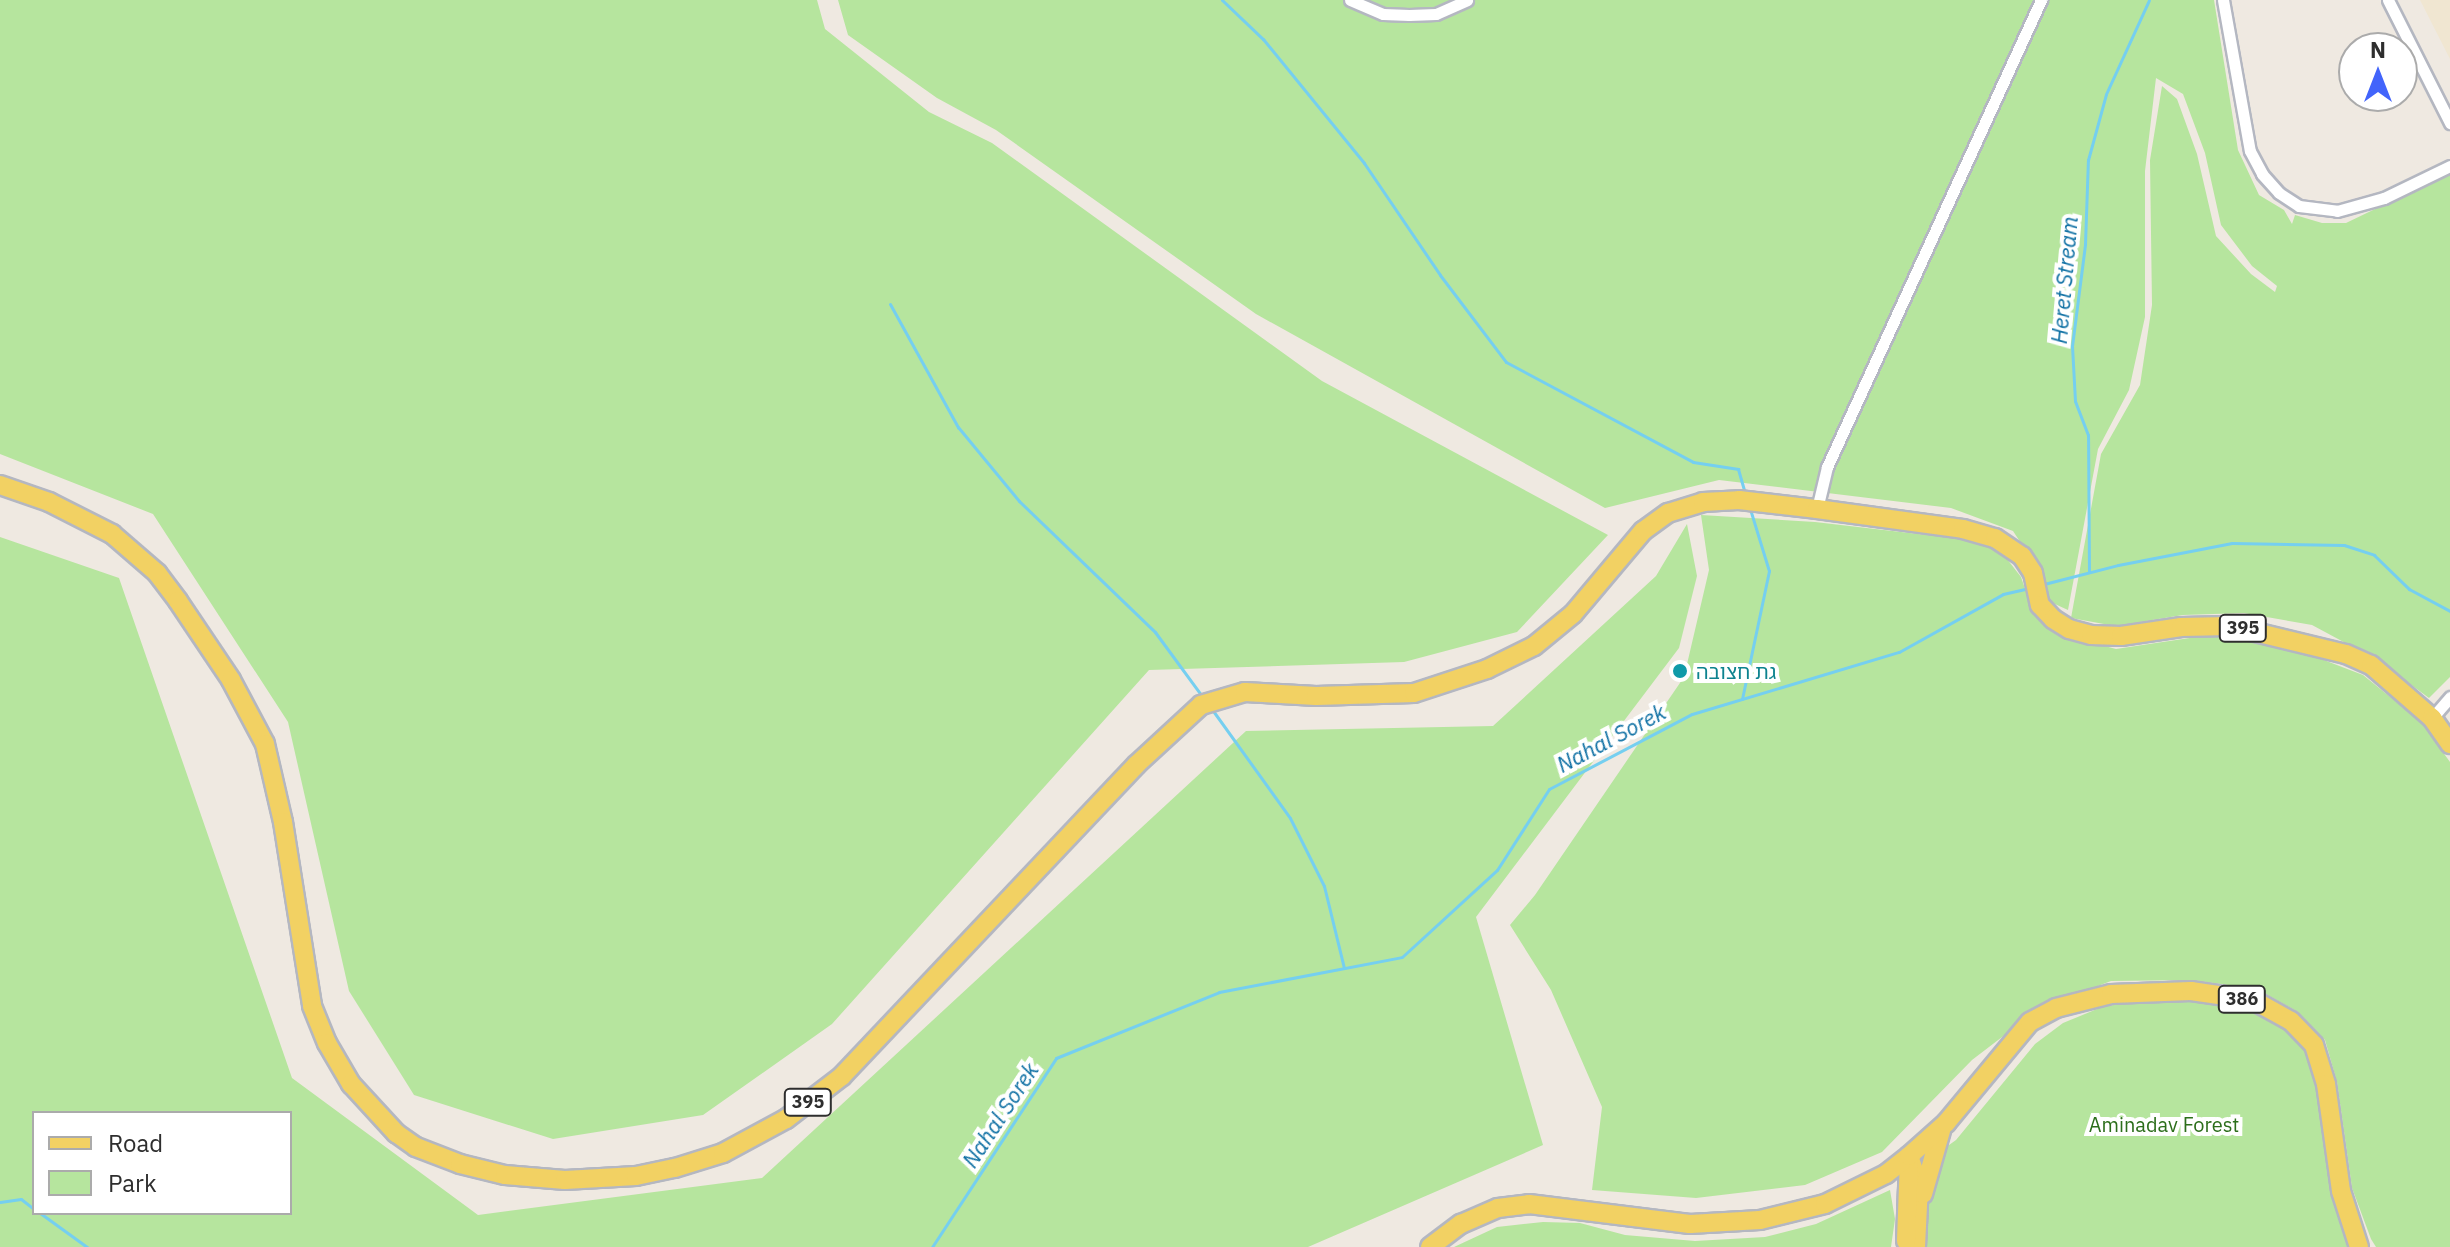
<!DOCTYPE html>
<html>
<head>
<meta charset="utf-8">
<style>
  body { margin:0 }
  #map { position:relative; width:2450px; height:1247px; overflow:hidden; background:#efe9e1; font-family:"IBM Plex Sans","Noto Sans Hebrew",sans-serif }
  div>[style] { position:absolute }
  .education>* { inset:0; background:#f0e6d1 }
  .green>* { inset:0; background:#b6e59e }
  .stream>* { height:3px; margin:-1.5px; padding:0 1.5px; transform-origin:1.5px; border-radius:1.5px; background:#75cff0 }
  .roads { filter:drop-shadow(2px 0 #b4b7c1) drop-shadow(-2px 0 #b4b7c1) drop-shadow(0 2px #b4b7c1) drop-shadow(0 -2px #b4b7c1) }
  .street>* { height:11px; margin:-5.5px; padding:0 5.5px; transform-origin:5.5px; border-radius:5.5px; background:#fff }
  .primary>* { height:18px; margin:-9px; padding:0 9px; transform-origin:9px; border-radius:9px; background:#f2d163 }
  .dots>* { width:22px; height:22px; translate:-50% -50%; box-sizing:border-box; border:4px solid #fff; border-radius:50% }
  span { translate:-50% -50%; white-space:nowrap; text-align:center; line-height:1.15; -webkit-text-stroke:8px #fff; paint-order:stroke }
  .shield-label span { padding:2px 6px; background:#fff; border:2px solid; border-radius:6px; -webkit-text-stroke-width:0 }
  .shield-label { font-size:18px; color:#2e2e2e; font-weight:700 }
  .culture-label { font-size:20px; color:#0d838f }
  .left { translate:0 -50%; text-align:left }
  .park-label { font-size:20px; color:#2c6e1b }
  .water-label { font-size:22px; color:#0d6fa3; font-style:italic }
  .legend { position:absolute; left:32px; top:1111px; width:260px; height:104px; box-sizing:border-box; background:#fff; border:2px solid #ababab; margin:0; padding:10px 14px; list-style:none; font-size:24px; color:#2e2e2e }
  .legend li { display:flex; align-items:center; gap:16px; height:40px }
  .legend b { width:40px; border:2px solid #ababab }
  .north { position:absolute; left:2338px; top:32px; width:80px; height:80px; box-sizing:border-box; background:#fff; border:2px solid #ababab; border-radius:50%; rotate:0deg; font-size:22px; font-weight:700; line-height:32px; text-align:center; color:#2e2e2e }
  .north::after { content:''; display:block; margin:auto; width:28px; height:36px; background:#4264fb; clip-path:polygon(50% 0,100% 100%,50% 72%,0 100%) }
</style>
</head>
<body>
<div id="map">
  <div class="education">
    <i style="clip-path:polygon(2420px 0,2450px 0,2450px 59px)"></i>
  </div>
  <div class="green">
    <i style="clip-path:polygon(0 0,817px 0,825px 29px,929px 112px,992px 143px,1322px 381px,1608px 535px,1517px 632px,1404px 662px,1149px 670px,832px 1024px,703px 1115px,553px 1139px,414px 1095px,349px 991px,288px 722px,153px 514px,0 454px)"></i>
    <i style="clip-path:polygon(838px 0,2214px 0,2238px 150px,2259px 195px,2284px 210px,2292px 224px,2295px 215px,2322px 223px,2346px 223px,2450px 173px,2450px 677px,2429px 698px,2379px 661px,2312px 625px,2244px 613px,2183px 615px,2115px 626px,2071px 618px,2101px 454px,2140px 385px,2152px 305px,2150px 160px,2162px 86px,2177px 99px,2197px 154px,2216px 236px,2251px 274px,2275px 292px,2277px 286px,2252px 266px,2221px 225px,2205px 153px,2183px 94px,2156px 78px,2145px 171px,2145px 317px,2129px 390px,2098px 449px,2068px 610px,2046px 600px,2036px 566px,2013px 531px,1951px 508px,1719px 480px,1605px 508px,1256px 314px,996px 130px,937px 98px,848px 35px)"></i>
    <i style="clip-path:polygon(1701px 515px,1815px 522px,1961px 539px,2000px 550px,2021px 577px,2033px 612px,2067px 636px,2116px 649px,2223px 633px,2295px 649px,2363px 675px,2421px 722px,2450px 762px,2450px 1247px,2376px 1247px,2371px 1239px,2352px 1188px,2337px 1082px,2325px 1040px,2298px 1012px,2257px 989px,2192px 980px,2111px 981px,2040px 1008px,1972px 1060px,1882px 1152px,1805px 1185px,1696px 1198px,1592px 1190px,1602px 1107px,1551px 990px,1510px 925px,1535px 895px,1684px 677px,1709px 570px)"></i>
    <i style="clip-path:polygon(evenodd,1687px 524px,1697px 576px,1679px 648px,1476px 917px,1543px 1145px,1308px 1247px,0 1247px,0 537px,119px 578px,292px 1078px,478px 1215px,762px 1178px,1246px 731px,1493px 726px,1656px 576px,1687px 524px,34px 1113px,290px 1113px,290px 1213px,34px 1213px,34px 1113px)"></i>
    <i style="clip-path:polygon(2187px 999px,2252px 1009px,2279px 1020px,2303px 1044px,2317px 1083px,2356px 1247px,1925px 1247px,1931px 1158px,1956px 1140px,2035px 1044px,2063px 1023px,2102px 1007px,2143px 1000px)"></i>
    <i style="clip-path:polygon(1890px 1190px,1895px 1219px,1891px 1247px,1454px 1247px,1497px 1227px,1543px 1222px,1580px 1223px,1625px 1235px,1695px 1241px,1765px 1237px,1816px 1224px)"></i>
  </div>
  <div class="stream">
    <i style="left:1222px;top:0;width:57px;rotate:43.6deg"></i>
    <i style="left:1263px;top:39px;width:160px;rotate:50.8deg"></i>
    <i style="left:1364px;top:163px;width:135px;rotate:55.8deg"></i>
    <i style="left:1440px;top:275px;width:109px;rotate:52.8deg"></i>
    <i style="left:1506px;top:362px;width:212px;rotate:28.1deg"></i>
    <i style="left:1693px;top:462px;width:46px;rotate:8.8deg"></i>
    <i style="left:1738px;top:469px;width:26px;rotate:74deg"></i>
    <i style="left:890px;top:304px;width:141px;rotate:61.1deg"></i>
    <i style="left:958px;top:427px;width:96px;rotate:50.5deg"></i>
    <i style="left:1019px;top:501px;width:189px;rotate:43.9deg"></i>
    <i style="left:1155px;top:632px;width:83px;rotate:53.8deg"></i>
    <i style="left:2089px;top:572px;width:137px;rotate:-90.4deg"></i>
    <i style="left:2088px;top:435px;width:36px;rotate:-111deg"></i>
    <i style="left:2075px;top:401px;width:55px;rotate:-93.1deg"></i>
    <i style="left:2072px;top:346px;width:103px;rotate:-82.7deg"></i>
    <i style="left:2085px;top:244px;width:84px;rotate:-88deg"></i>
    <i style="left:2088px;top:160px;width:68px;rotate:-74.7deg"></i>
    <i style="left:2106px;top:94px;width:103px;rotate:-65.4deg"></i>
    <i style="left:2044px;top:584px;width:76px;rotate:-14.4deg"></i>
    <i style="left:2118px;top:565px;width:116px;rotate:-10.9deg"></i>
    <i style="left:2232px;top:543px;width:112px;rotate:1deg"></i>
    <i style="left:2344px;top:545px;width:32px;rotate:18deg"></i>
    <i style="left:2374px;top:555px;width:49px;rotate:44.2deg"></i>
    <i style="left:2409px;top:589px;width:47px;rotate:28.2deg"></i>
    <i style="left:1742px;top:699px;width:131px;rotate:-78.1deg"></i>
    <i style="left:1769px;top:571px;width:65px;rotate:-107deg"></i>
    <i style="left:1211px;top:708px;width:135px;rotate:54.3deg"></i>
    <i style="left:1290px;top:818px;width:76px;rotate:63.4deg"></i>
    <i style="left:1324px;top:886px;width:84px;rotate:76.3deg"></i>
    <i style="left:0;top:1202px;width:21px;rotate:-8deg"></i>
    <i style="left:21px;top:1199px;width:16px;rotate:38deg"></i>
    <i style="left:40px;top:1213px;width:58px;rotate:35.9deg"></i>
    <i style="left:932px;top:1247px;width:226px;rotate:-56.7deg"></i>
    <i style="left:1056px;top:1058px;width:176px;rotate:-22deg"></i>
    <i style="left:1219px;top:992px;width:186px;rotate:-10.8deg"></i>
    <i style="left:1402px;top:957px;width:129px;rotate:-42.5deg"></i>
    <i style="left:1497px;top:870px;width:96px;rotate:-57.3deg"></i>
    <i style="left:1549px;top:789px;width:161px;rotate:-27.7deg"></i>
    <i style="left:1692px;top:714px;width:216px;rotate:-16.7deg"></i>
    <i style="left:1899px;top:652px;width:119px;rotate:-29.1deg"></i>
    <i style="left:2003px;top:594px;width:27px;rotate:-13deg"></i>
  </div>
  <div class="roads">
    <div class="street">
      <i style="left:1350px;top:0;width:36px;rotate:23deg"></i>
      <i style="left:1383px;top:14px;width:26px;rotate:2deg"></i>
      <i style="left:1409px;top:15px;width:27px;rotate:-2deg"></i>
      <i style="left:1436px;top:14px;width:34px;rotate:-24deg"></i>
      <i style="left:2223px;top:0;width:153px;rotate:79.9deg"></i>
      <i style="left:2250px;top:151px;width:26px;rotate:62deg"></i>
      <i style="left:2262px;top:174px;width:25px;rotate:48deg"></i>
      <i style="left:2279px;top:193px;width:24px;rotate:33deg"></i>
      <i style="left:2299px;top:206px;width:38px;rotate:7deg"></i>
      <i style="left:2337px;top:211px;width:49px;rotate:-15.5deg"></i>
      <i style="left:2384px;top:198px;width:73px;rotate:-25.9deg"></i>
      <i style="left:2388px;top:0;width:138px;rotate:63.2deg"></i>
      <i style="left:1817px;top:509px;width:43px;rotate:-76.6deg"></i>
      <i style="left:1827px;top:467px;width:514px;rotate:-65.38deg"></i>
      <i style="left:2432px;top:718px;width:28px;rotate:-49deg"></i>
    </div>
    <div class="primary">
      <i style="left:0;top:485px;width:52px;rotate:19.1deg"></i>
      <i style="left:49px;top:502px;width:71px;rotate:26.9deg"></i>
      <i style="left:112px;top:534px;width:60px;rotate:40.9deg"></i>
      <i style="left:157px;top:573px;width:35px;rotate:53deg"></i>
      <i style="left:178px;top:601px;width:95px;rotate:56.1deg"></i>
      <i style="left:231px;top:680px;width:72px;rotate:62deg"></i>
      <i style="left:265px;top:744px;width:80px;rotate:77deg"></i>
      <i style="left:283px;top:822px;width:186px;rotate:81deg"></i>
      <i style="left:312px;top:1006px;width:40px;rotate:68deg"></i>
      <i style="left:327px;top:1043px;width:48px;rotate:59.7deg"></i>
      <i style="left:351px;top:1084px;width:67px;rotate:47.4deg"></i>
      <i style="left:396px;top:1133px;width:24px;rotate:35deg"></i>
      <i style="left:416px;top:1147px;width:47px;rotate:21.1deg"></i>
      <i style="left:460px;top:1164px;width:46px;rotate:13.7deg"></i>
      <i style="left:505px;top:1175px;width:60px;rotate:4.8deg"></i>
      <i style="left:565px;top:1180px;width:71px;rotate:-3.2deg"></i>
      <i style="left:636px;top:1176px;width:40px;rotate:-12deg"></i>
      <i style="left:675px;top:1168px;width:50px;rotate:-17.4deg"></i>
      <i style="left:723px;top:1153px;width:72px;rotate:-28.4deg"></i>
      <i style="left:786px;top:1119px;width:71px;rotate:-37.5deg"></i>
      <i style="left:842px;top:1076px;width:428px;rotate:-46.6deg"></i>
      <i style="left:1136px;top:765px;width:88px;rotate:-42.7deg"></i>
      <i style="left:1201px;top:705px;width:46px;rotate:-16.5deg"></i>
      <i style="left:1245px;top:692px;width:71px;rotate:3.2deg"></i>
      <i style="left:1316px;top:696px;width:98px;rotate:-1.8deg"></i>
      <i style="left:1414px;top:693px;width:77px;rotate:-18.2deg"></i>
      <i style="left:1487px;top:669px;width:52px;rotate:-26.1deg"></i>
      <i style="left:1534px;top:646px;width:50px;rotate:-39.4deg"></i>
      <i style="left:1573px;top:614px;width:109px;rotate:-49.9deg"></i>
      <i style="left:1643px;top:531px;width:31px;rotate:-36deg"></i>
      <i style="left:1668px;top:513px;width:37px;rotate:-17deg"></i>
      <i style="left:1703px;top:502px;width:36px;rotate:-3deg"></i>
      <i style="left:1739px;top:500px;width:79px;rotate:6.6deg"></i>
      <i style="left:1817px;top:509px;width:147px;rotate:7.8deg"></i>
      <i style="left:1963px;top:529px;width:33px;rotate:16deg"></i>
      <i style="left:1995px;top:538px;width:32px;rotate:34deg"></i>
      <i style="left:2022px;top:556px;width:20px;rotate:57deg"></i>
      <i style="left:2033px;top:573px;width:33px;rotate:78deg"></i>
      <i style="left:2040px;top:605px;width:19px;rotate:47deg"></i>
      <i style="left:2053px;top:619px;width:19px;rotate:32deg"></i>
      <i style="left:2069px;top:629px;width:23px;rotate:15deg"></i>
      <i style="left:2091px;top:635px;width:30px;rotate:2deg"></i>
      <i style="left:2121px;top:636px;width:61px;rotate:-8.5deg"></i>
      <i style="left:2181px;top:627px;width:49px;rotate:-1.2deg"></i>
      <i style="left:2230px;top:626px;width:119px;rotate:13.6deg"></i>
      <i style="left:2346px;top:654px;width:27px;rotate:24deg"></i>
      <i style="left:2371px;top:665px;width:81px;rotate:41deg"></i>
      <i style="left:2432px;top:718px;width:32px;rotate:55deg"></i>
      <i style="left:1909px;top:1156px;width:31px;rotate:71deg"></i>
      <i style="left:1919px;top:1185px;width:62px;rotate:92.8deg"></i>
      <i style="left:1923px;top:1194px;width:66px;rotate:-74.1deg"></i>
      <i style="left:1906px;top:1241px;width:82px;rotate:-87.9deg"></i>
      <i style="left:1430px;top:1247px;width:39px;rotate:-37deg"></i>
      <i style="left:1461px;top:1224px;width:40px;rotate:-23.4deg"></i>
      <i style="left:1498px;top:1208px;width:31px;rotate:-7deg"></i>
      <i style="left:1529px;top:1204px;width:162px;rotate:7.1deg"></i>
      <i style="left:1690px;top:1224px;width:70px;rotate:-3.3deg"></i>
      <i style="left:1760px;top:1220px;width:67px;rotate:-13.8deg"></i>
      <i style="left:1825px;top:1204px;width:68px;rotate:-26.2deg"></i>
      <i style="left:1886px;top:1174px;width:29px;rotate:-38deg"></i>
      <i style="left:1909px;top:1156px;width:50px;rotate:-41.7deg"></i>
      <i style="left:1946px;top:1123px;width:131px;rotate:-50.3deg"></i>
      <i style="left:2030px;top:1022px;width:30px;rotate:-28deg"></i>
      <i style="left:2056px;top:1008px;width:57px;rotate:-14.3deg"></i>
      <i style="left:2111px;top:994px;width:80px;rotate:-2.1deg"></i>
      <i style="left:2191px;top:991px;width:63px;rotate:8.3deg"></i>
      <i style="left:2253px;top:1000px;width:43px;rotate:28.9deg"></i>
      <i style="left:2291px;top:1021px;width:33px;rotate:46deg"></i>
      <i style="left:2314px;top:1045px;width:41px;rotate:72.9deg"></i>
      <i style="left:2326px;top:1084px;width:108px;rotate:82deg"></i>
      <i style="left:2341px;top:1191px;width:59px;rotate:72.2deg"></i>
    </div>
  </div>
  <div class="dots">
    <i style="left:1680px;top:671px;background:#0f9aa8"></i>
  </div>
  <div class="shield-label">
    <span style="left:2243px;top:628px">395</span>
    <span style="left:2242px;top:999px">386</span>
    <span style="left:808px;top:1102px">395</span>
  </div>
  <div class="culture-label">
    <span class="left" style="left:1696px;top:671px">גת חצובה</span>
  </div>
  <div class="park-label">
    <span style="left:2164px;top:1124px">Aminadav Forest</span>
  </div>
  <div class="water-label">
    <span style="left:2064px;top:280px;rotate:-85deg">Heret Stream</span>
    <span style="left:1611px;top:738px;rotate:-28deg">Nahal Sorek</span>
    <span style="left:1000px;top:1115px;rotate:-57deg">Nahal Sorek</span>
  </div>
  <ul class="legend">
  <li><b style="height:10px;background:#f2d163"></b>Road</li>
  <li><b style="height:22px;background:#b6e59e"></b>Park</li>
  </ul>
  <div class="north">N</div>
</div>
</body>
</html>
